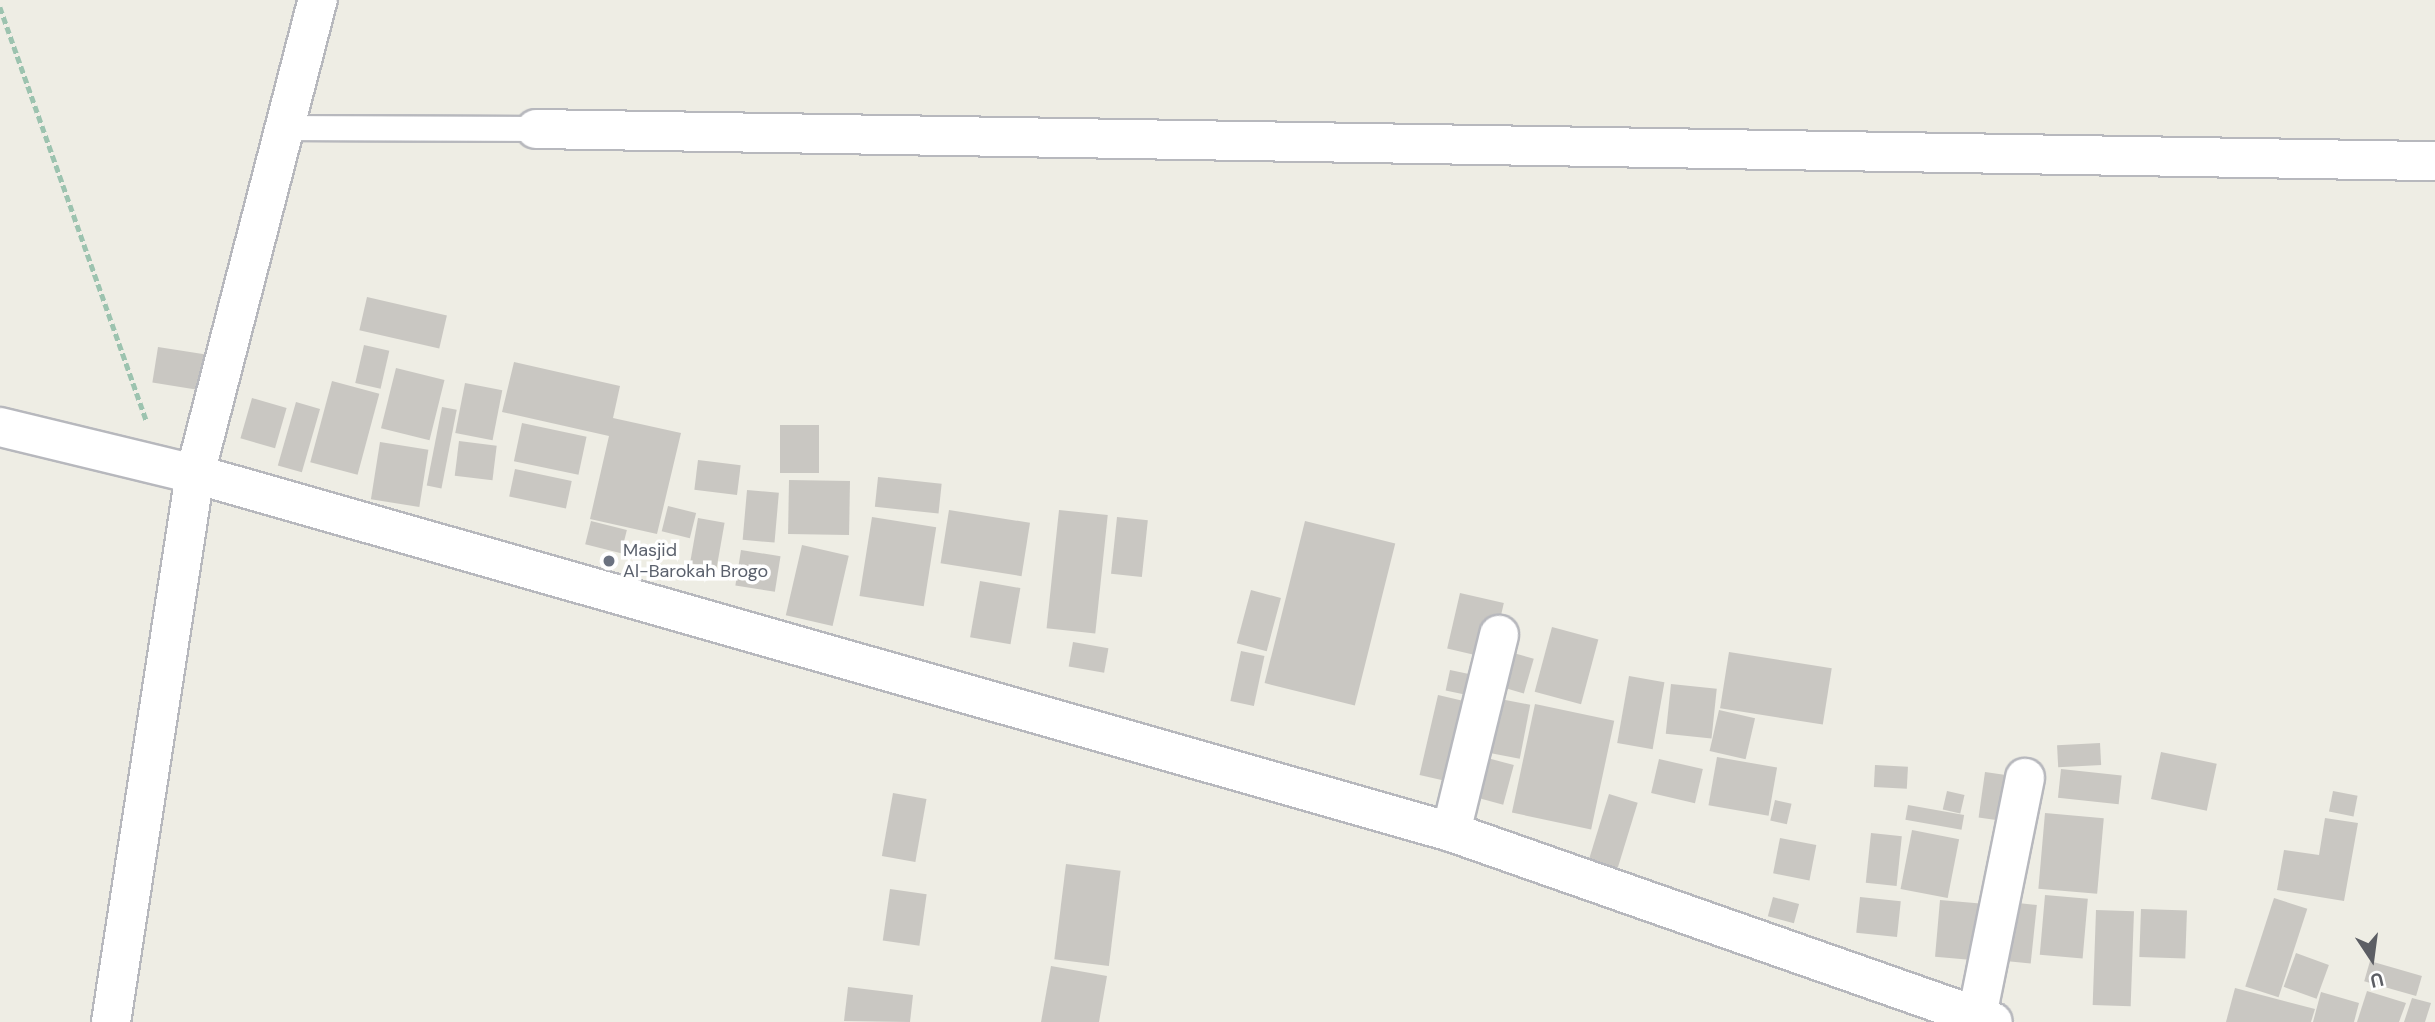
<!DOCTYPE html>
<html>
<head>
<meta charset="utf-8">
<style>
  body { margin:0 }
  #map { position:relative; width:2435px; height:1022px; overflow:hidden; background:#eeede4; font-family:"DM Sans",sans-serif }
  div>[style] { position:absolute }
  .building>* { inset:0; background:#c9c7c2; transform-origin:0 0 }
  .path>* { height:4.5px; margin-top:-2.25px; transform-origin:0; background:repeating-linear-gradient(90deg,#9cc3af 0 7px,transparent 0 10.5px) }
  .roads { filter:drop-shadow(2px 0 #b7b8bd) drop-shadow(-2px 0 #b7b8bd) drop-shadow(0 2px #b7b8bd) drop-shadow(0 -2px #b7b8bd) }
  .service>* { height:24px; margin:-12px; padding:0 12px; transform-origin:12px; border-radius:12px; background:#fff }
  .minor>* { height:38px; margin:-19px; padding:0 19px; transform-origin:19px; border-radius:19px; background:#fff }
  .secondary>* { height:38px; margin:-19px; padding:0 19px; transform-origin:19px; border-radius:19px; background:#fff }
  .dots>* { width:19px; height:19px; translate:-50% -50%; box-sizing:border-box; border:4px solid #fff; border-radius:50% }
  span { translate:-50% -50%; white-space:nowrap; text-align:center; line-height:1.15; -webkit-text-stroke:7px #fff; paint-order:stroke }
  .worship-label { font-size:18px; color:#5b616d }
  .left { translate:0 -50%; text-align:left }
  .north { position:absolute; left:2337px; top:924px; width:70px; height:70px; -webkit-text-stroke:5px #fff; paint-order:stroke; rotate:167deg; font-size:19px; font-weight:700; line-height:28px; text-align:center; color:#5c5e64 }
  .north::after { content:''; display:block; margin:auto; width:24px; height:32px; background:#5c5e64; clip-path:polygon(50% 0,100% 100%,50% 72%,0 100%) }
</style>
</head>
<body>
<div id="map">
  <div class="building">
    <i style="left:367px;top:297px;width:82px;height:34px;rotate:13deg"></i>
    <i style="left:364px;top:345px;width:26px;height:39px;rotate:13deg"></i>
    <i style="left:158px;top:347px;width:55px;height:36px;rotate:9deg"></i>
    <i style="clip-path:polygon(514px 362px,620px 386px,613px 418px,681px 433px,657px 534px,590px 519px,609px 436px,502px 412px)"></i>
    <i style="left:396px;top:368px;width:50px;height:62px;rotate:14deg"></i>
    <i style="left:332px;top:381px;width:49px;height:84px;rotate:15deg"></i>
    <i style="left:465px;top:383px;width:38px;height:51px;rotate:11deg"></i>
    <i style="left:252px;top:398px;width:36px;height:42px;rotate:16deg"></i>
    <i style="left:296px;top:402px;width:25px;height:66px;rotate:16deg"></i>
    <i style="left:442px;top:407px;width:15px;height:80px;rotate:11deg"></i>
    <i style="left:522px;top:423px;width:66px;height:39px;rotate:12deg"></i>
    <i style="left:780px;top:425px;width:39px;height:48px"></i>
    <i style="left:459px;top:441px;width:38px;height:35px;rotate:7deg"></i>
    <i style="left:380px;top:442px;width:49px;height:58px;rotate:9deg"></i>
    <i style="left:698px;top:460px;width:43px;height:30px;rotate:7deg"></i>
    <i style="left:515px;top:469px;width:58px;height:28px;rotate:12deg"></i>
    <i style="left:878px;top:477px;width:64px;height:30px;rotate:6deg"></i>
    <i style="left:789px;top:480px;width:61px;height:54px;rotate:1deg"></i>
    <i style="left:747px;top:490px;width:32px;height:50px;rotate:5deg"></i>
    <i style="left:668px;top:506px;width:29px;height:26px;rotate:14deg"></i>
    <i style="left:949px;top:510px;width:82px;height:54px;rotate:9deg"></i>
    <i style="left:1059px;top:510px;width:49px;height:119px;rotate:6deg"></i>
    <i style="left:872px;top:517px;width:65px;height:80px;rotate:9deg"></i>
    <i style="left:1117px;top:517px;width:31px;height:57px;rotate:6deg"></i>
    <i style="left:698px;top:518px;width:27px;height:46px;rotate:10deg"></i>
    <i style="left:591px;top:521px;width:37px;height:24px;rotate:14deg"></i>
    <i style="left:1305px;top:521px;width:93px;height:167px;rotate:14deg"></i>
    <i style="left:802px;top:545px;width:48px;height:72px;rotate:13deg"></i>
    <i style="left:741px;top:550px;width:40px;height:36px;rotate:9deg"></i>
    <i style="left:980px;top:581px;width:41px;height:57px;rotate:10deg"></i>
    <i style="left:1251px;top:590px;width:31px;height:55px;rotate:15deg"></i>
    <i style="left:1460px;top:593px;width:45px;height:57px;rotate:13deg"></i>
    <i style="left:1552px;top:627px;width:48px;height:67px;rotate:15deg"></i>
    <i style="left:1073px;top:642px;width:36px;height:25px;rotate:10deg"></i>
    <i style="left:1503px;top:650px;width:32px;height:36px;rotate:16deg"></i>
    <i style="left:1241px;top:651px;width:24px;height:51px;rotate:12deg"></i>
    <i style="left:1729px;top:652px;width:104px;height:57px;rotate:9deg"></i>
    <i style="left:1450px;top:670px;width:35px;height:21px;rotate:12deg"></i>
    <i style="left:1629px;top:676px;width:36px;height:68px;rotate:10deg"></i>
    <i style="left:1671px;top:684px;width:46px;height:50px;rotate:6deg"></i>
    <i style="left:1438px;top:695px;width:43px;height:82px;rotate:13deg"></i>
    <i style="left:1490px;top:697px;width:41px;height:55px;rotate:11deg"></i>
    <i style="left:1535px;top:704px;width:81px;height:111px;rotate:12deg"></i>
    <i style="left:1719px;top:710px;width:37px;height:42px;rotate:13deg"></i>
    <i style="left:2100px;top:743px;width:22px;height:43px;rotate:87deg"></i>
    <i style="left:2161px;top:752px;width:57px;height:48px;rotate:12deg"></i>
    <i style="left:1480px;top:756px;width:35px;height:41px;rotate:15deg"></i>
    <i style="left:1717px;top:757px;width:61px;height:49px;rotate:10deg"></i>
    <i style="left:1659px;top:759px;width:45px;height:35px;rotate:13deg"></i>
    <i style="left:1875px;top:765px;width:33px;height:22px;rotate:3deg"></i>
    <i style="left:2061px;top:769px;width:61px;height:29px;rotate:6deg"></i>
    <i style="left:1985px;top:772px;width:28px;height:46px;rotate:8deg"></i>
    <i style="left:1947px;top:791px;width:18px;height:19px;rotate:13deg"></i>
    <i style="left:2333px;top:791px;width:25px;height:21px;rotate:11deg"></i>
    <i style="left:893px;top:793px;width:34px;height:64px;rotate:10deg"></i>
    <i style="left:1609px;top:794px;width:30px;height:68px;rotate:17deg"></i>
    <i style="left:1775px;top:800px;width:17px;height:21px;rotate:13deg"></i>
    <i style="left:1908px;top:805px;width:57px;height:15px;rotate:10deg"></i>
    <i style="left:2045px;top:813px;width:59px;height:76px;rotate:5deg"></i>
    <i style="clip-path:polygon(2325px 818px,2358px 823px,2344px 901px,2277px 890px,2284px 850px,2319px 855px)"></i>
    <i style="left:1912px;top:830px;width:48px;height:60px;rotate:11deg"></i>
    <i style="left:1871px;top:833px;width:31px;height:50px;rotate:6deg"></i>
    <i style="left:1780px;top:838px;width:37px;height:36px;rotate:11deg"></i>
    <i style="left:1066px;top:864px;width:55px;height:96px;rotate:7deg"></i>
    <i style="left:890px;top:889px;width:37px;height:52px;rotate:8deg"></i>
    <i style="left:2045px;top:895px;width:43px;height:60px;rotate:5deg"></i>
    <i style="left:1773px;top:897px;width:27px;height:20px;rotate:15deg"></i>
    <i style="left:1860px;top:897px;width:41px;height:36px;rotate:6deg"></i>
    <i style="left:2274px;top:898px;width:35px;height:93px;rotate:18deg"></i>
    <i style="left:1940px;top:900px;width:46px;height:57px;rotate:5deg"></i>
    <i style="left:2009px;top:902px;width:28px;height:59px;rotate:6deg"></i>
    <i style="left:2141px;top:909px;width:46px;height:48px;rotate:2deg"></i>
    <i style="left:2096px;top:910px;width:38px;height:95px;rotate:2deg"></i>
    <i style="left:2296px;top:953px;width:35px;height:36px;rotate:20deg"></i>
    <i style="left:2370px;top:961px;width:54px;height:21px;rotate:16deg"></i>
    <i style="clip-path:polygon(1051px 966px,1107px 976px,1099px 1022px,1041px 1022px)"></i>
    <i style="clip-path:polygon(848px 987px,913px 995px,910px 1022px,844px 1021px)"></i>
    <i style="clip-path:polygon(2235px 988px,2315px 1009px,2311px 1022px,2226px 1022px)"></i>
    <i style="clip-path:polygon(2367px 991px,2406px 1003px,2399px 1022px,2357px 1022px)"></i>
    <i style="clip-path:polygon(2321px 992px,2359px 1003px,2354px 1022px,2313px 1022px)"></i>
    <i style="clip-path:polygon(2412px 998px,2431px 1003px,2425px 1022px,2404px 1022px)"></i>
  </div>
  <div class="path">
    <i style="left:0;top:7px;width:440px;rotate:70.5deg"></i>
  </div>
  <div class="roads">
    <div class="service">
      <i style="left:285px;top:128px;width:251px;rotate:0.2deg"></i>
    </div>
    <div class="minor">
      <i style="left:536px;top:129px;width:1899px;rotate:0.97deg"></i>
      <i style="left:1451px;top:832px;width:203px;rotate:-76.3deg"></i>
      <i style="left:1977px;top:1016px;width:243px;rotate:-78.6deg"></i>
      <i style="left:111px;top:1022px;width:554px;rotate:-81.29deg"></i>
      <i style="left:195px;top:474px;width:490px;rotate:-75.5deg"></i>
    </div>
    <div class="secondary">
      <i style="left:0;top:427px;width:201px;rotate:13.6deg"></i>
      <i style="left:195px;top:474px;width:1306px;rotate:15.91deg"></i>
      <i style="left:1451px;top:832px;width:574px;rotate:19.32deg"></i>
    </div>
  </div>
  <div class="dots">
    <i style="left:609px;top:561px;background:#6b7280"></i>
  </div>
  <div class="worship-label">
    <span class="left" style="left:623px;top:561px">Masjid<br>Al-Barokah Brogo</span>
  </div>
  <div class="north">U</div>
</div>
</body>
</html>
